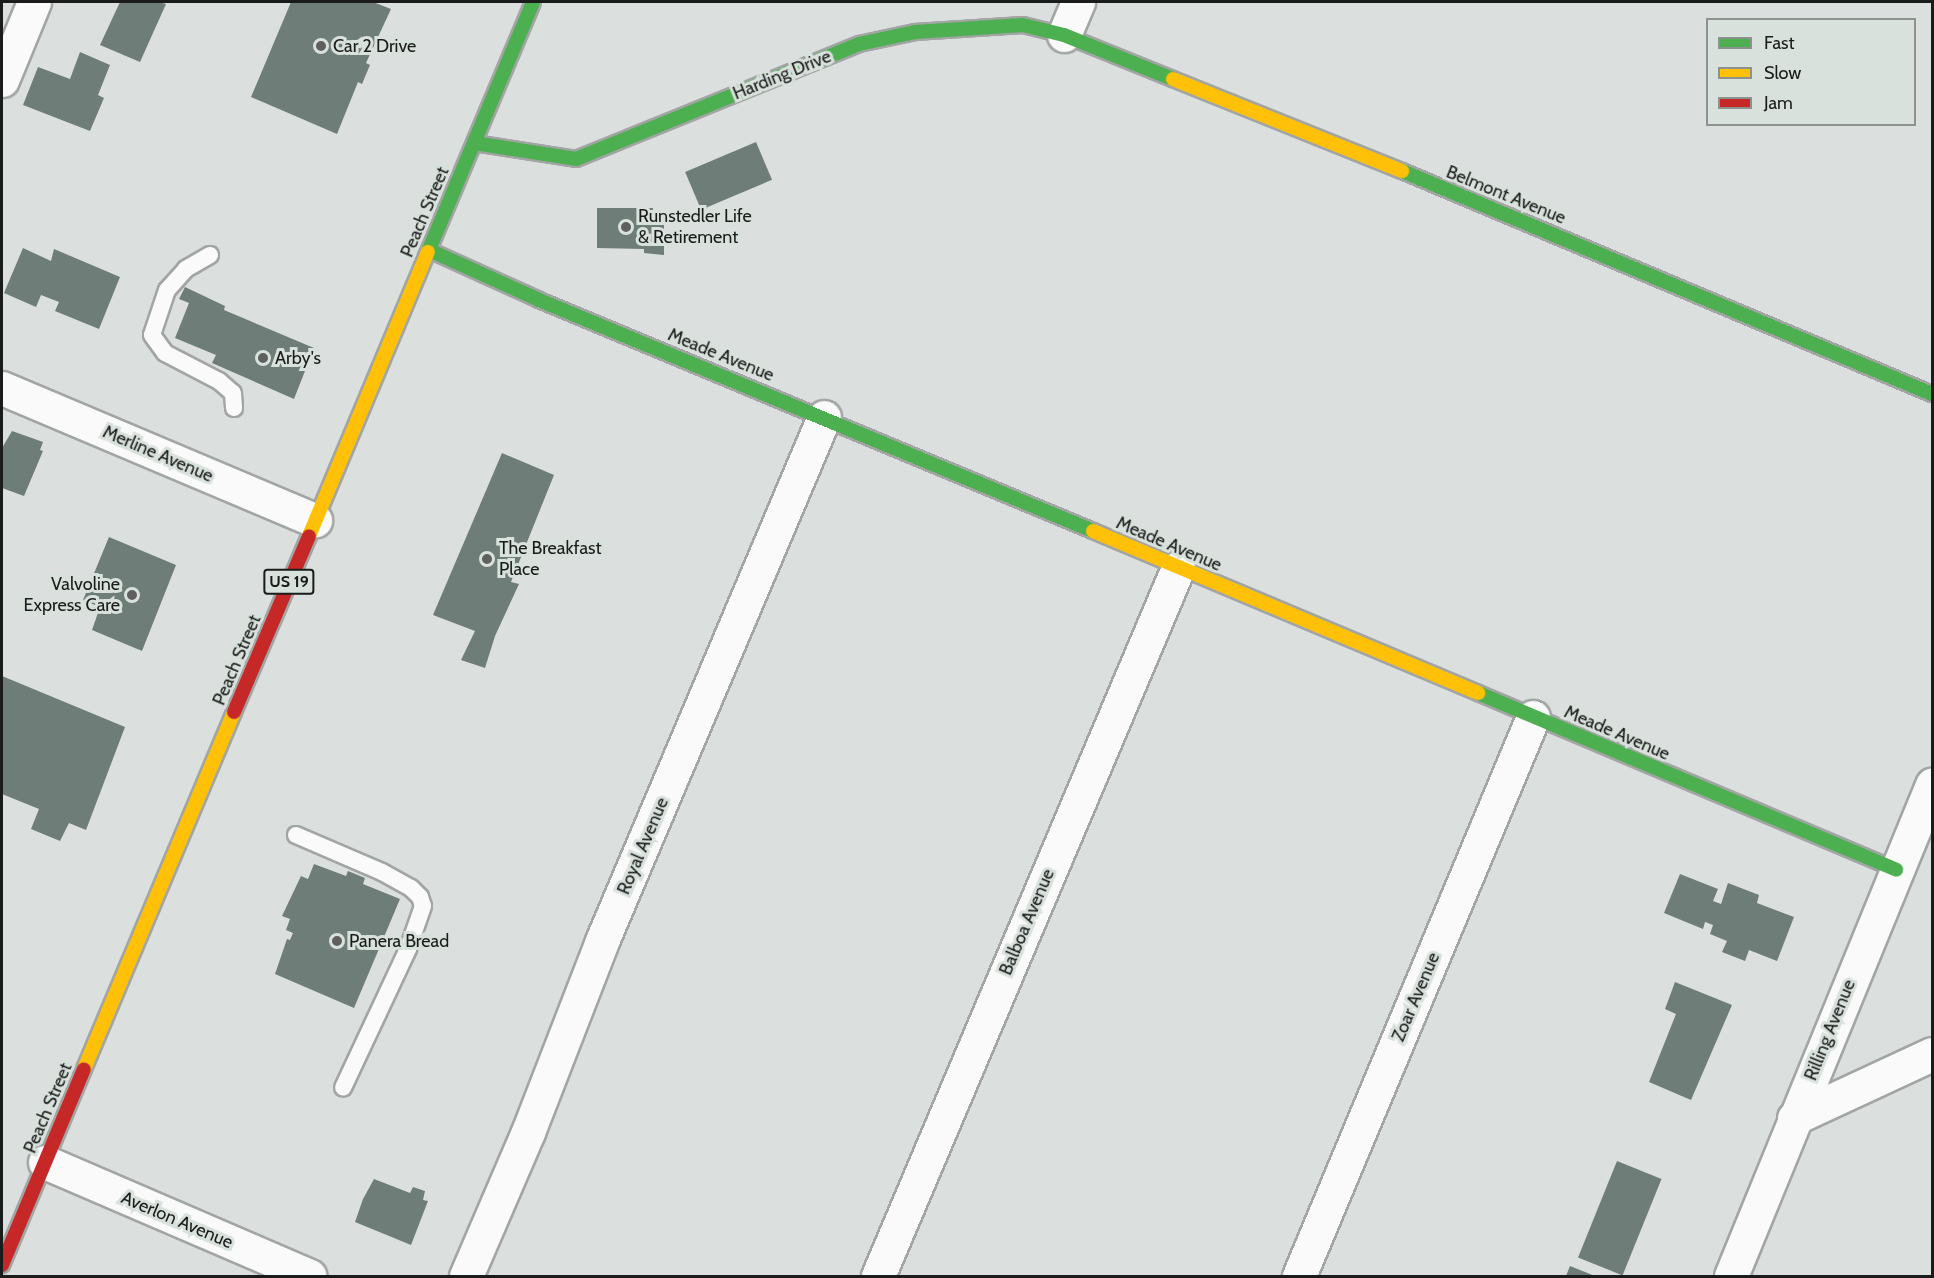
<!DOCTYPE html>
<html>
<head>
<meta charset="utf-8">
<style>
  body { margin:0 }
  #map { position:relative; width:1934px; height:1278px; overflow:hidden; background:#dbdfdd; font-family:Cabin,sans-serif }
  div>[style] { position:absolute }
  .building>* { inset:0; background:#6e7d77; transform-origin:0 0 }
  .roads { filter:drop-shadow(2px 0 #a2a5a4) drop-shadow(-2px 0 #a2a5a4) drop-shadow(0 2px #a2a5a4) drop-shadow(0 -2px #a2a5a4) }
  .lane>* { height:16px; margin:-8px; padding:0 8px; transform-origin:8px; border-radius:8px; background:#fafafa }
  .street>* { height:33px; margin:-16.5px; padding:0 16.5px; transform-origin:16.5px; border-radius:16.5px; background:#fafafa }
  .fast>* { height:14px; margin:-7px; padding:0 7px; transform-origin:7px; border-radius:7px; background:#4caf50 }
  .slow>* { height:14px; margin:-7px; padding:0 7px; transform-origin:7px; border-radius:7px; background:#ffc107 }
  .jam>* { height:14px; margin:-7px; padding:0 7px; transform-origin:7px; border-radius:7px; background:#c62828 }
  .dots>* { width:16px; height:16px; translate:-50% -50%; box-sizing:border-box; border:3px solid #d9e1dc; border-radius:50% }
  span { translate:-50% -50%; white-space:nowrap; text-align:center; line-height:1.15; -webkit-text-stroke:6px #d9e1dc; paint-order:stroke }
  .shield-label span { padding:2px 4px; background:#d9e1dc; border:2px solid; border-radius:4px; -webkit-text-stroke-width:0 }
  .shield-label { font-size:16px; color:#191c1a; font-weight:700 }
  .poi-label { font-size:18px; color:#191c1a }
  .left { translate:0 -50%; text-align:left }
  .right { translate:-100% -50%; text-align:right }
  .street-label { font-size:18px; color:#191c1a }
  .frame { position:absolute; inset:0; border:3px solid #191c1a; pointer-events:none }
  .legend { position:absolute; left:1706px; top:18px; width:210px; height:108px; box-sizing:border-box; background:#d9e1dc; border:2px solid #8c928e; margin:0; padding:8px 10px; list-style:none; font-size:18px; color:#191c1a }
  .legend li { display:flex; align-items:center; gap:12px; height:30px }
  .legend b { width:30px; border:2px solid #8c928e }
</style>
</head>
<body>
<div id="map">
  <div class="building">
    <i style="clip-path:polygon(120px 2px,159px 2px,166px 4px,140px 62px,100px 45px)"></i>
    <i style="clip-path:polygon(291px 2px,373px 2px,391px 9px,366px 63px,370px 65px,362px 84px,358px 82px,337px 134px,251px 97px)"></i>
    <i style="clip-path:polygon(80px 52px,110px 65px,98px 95px,104px 98px,90px 131px,23px 105px,38px 67px,70px 79px)"></i>
    <i style="left:756px;top:142px;width:41px;height:77px;rotate:67deg"></i>
    <i style="clip-path:polygon(597px 208px,653px 208px,653px 210px,664px 210px,664px 255px,644px 253px,644px 249px,597px 248px)"></i>
    <i style="clip-path:polygon(23px 248px,51px 261px,54px 249px,120px 277px,99px 329px,55px 311px,59px 302px,41px 295px,36px 307px,4px 293px)"></i>
    <i style="clip-path:polygon(185px 287px,225px 306px,224px 310px,314px 348px,294px 399px,212px 363px,216px 355px,175px 338px,189px 303px,179px 299px)"></i>
    <i style="clip-path:polygon(12px 431px,43px 442px,40px 450px,43px 451px,24px 496px,2px 488px,2px 448px)"></i>
    <i style="clip-path:polygon(502px 453px,554px 475px,511px 582px,519px 584px,495px 636px,485px 668px,461px 660px,475px 631px,433px 615px)"></i>
    <i style="clip-path:polygon(109px 537px,176px 565px,142px 651px,92px 630px,100px 607px,83px 600px)"></i>
    <i style="clip-path:polygon(2px 676px,125px 727px,86px 830px,69px 823px,60px 841px,31px 829px,39px 809px,2px 794px)"></i>
    <i style="clip-path:polygon(314px 864px,346px 876px,348px 871px,365px 878px,363px 884px,400px 899px,354px 1008px,275px 974px,287px 939px,290px 940px,293px 933px,286px 930px,290px 919px,282px 916px,301px 876px,308px 879px)"></i>
    <i style="clip-path:polygon(1680px 874px,1718px 889px,1713px 901px,1721px 904px,1728px 883px,1759px 895px,1757px 903px,1794px 917px,1777px 961px,1749px 950px,1745px 961px,1722px 952px,1727px 941px,1710px 934px,1713px 925px,1705px 922px,1703px 929px,1664px 913px)"></i>
    <i style="clip-path:polygon(1675px 982px,1732px 1005px,1691px 1100px,1649px 1082px,1676px 1014px,1665px 1009px)"></i>
    <i style="left:1617px;top:1161px;width:48px;height:104px;rotate:22deg"></i>
    <i style="clip-path:polygon(374px 1179px,410px 1193px,413px 1187px,425px 1191px,423px 1200px,428px 1201px,411px 1245px,355px 1222px,363px 1199px)"></i>
    <i style="clip-path:polygon(1570px 1266px,1595px 1276px,1566px 1276px)"></i>
  </div>
  <div class="roads">
    <div class="lane">
      <i style="left:210px;top:255px;width:28px;rotate:150deg"></i>
      <i style="left:186px;top:269px;width:28px;rotate:132deg"></i>
      <i style="left:167px;top:290px;width:47px;rotate:108.4deg"></i>
      <i style="left:152px;top:335px;width:22px;rotate:54deg"></i>
      <i style="left:165px;top:353px;width:61px;rotate:27.4deg"></i>
      <i style="left:219px;top:381px;width:18px;rotate:41deg"></i>
      <i style="left:233px;top:393px;width:15px;rotate:86deg"></i>
      <i style="left:296px;top:835px;width:94px;rotate:23.3deg"></i>
      <i style="left:382px;top:872px;width:33px;rotate:29deg"></i>
      <i style="left:411px;top:888px;width:13px;rotate:45deg"></i>
      <i style="left:420px;top:897px;width:9px;rotate:72deg"></i>
      <i style="left:423px;top:906px;width:46px;rotate:109.2deg"></i>
      <i style="left:408px;top:949px;width:153px;rotate:115.1deg"></i>
    </div>
    <div class="street">
      <i style="left:1064px;top:35px;width:36px;rotate:-67deg"></i>
      <i style="left:2px;top:80px;width:84px;rotate:-67.7deg"></i>
      <i style="left:2px;top:388px;width:340px;rotate:22.9deg"></i>
      <i style="left:1794px;top:1118px;width:152px;rotate:-24.9deg"></i>
      <i style="left:45px;top:1162px;width:288px;rotate:23.3deg"></i>
      <i style="left:466px;top:1276px;width:157px;rotate:-66.7deg"></i>
      <i style="left:528px;top:1132px;width:205px;rotate:-68.8deg"></i>
      <i style="left:602px;top:941px;width:569px;rotate:-67.04deg"></i>
      <i style="left:878px;top:1276px;width:769px;rotate:-67.04deg"></i>
      <i style="left:1299px;top:1276px;width:606px;rotate:-67.29deg"></i>
      <i style="left:1731px;top:1276px;width:531px;rotate:-67.74deg"></i>
    </div>
    <div class="fast">
      <i style="left:474px;top:143px;width:103px;rotate:8.9deg"></i>
      <i style="left:576px;top:159px;width:305px;rotate:-22.1deg"></i>
      <i style="left:859px;top:44px;width:57px;rotate:-12.1deg"></i>
      <i style="left:915px;top:32px;width:108px;rotate:-3.7deg"></i>
      <i style="left:1023px;top:25px;width:42px;rotate:13.7deg"></i>
      <i style="left:1064px;top:35px;width:118px;rotate:22deg"></i>
      <i style="left:1402px;top:171px;width:575px;rotate:22.82deg"></i>
      <i style="left:429px;top:250px;width:121px;rotate:24.4deg"></i>
      <i style="left:539px;top:300px;width:600px;rotate:22.63deg"></i>
      <i style="left:428px;top:252px;width:271px;rotate:-67.2deg"></i>
      <i style="left:1478px;top:693px;width:454px;rotate:22.9deg"></i>
    </div>
    <div class="slow">
      <i style="left:1173px;top:79px;width:247px;rotate:21.9deg"></i>
      <i style="left:1093px;top:531px;width:418px;rotate:22.8deg"></i>
      <i style="left:309px;top:536px;width:308px;rotate:-67.3deg"></i>
      <i style="left:84px;top:1069px;width:387px;rotate:-67.2deg"></i>
    </div>
    <div class="jam">
      <i style="left:234px;top:712px;width:191px;rotate:-66.9deg"></i>
      <i style="left:2px;top:1265px;width:212px;rotate:-67.3deg"></i>
    </div>
  </div>
  <div class="dots">
    <i style="left:321px;top:46px;background:#5d605e"></i>
    <i style="left:626px;top:227px;background:#5d605e"></i>
    <i style="left:263px;top:358px;background:#5d605e"></i>
    <i style="left:487px;top:559px;background:#5d605e"></i>
    <i style="left:132px;top:595px;background:#5d605e"></i>
    <i style="left:337px;top:941px;background:#5d605e"></i>
  </div>
  <div class="shield-label">
    <span style="left:289px;top:582px">US 19</span>
  </div>
  <div class="poi-label">
    <span class="left" style="left:333px;top:46px">Car 2 Drive</span>
    <span class="left" style="left:638px;top:227px">Runstedler Life<br>&amp; Retirement</span>
    <span class="left" style="left:275px;top:358px">Arby's</span>
    <span class="left" style="left:499px;top:559px">The Breakfast<br>Place</span>
    <span class="right" style="left:120px;top:595px">Valvoline<br>Express Care</span>
    <span class="left" style="left:349px;top:941px">Panera Bread</span>
  </div>
  <div class="street-label">
    <span style="left:782px;top:75px;rotate:-22deg">Harding Drive</span>
    <span style="left:1506px;top:195px;rotate:22deg">Belmont Avenue</span>
    <span style="left:425px;top:212px;rotate:-67deg">Peach Street</span>
    <span style="left:721px;top:355px;rotate:22deg">Meade Avenue</span>
    <span style="left:158px;top:454px;rotate:23deg">Merline Avenue</span>
    <span style="left:1169px;top:544px;rotate:23deg">Meade Avenue</span>
    <span style="left:237px;top:660px;rotate:-67deg">Peach Street</span>
    <span style="left:1617px;top:733px;rotate:23deg">Meade Avenue</span>
    <span style="left:643px;top:846px;rotate:-67deg">Royal Avenue</span>
    <span style="left:1027px;top:922px;rotate:-67deg">Balboa Avenue</span>
    <span style="left:1416px;top:997px;rotate:-67deg">Zoar Avenue</span>
    <span style="left:1830px;top:1030px;rotate:-68deg">Rilling Avenue</span>
    <span style="left:48px;top:1108px;rotate:-67deg">Peach Street</span>
    <span style="left:177px;top:1220px;rotate:23deg">Averlon Avenue</span>
  </div>
  <div class="frame"></div>
  <ul class="legend">
  <li><b style="height:8px;background:#4caf50"></b>Fast</li>
  <li><b style="height:8px;background:#ffc107"></b>Slow</li>
  <li><b style="height:8px;background:#c62828"></b>Jam</li>
  </ul>
</div>
</body>
</html>
